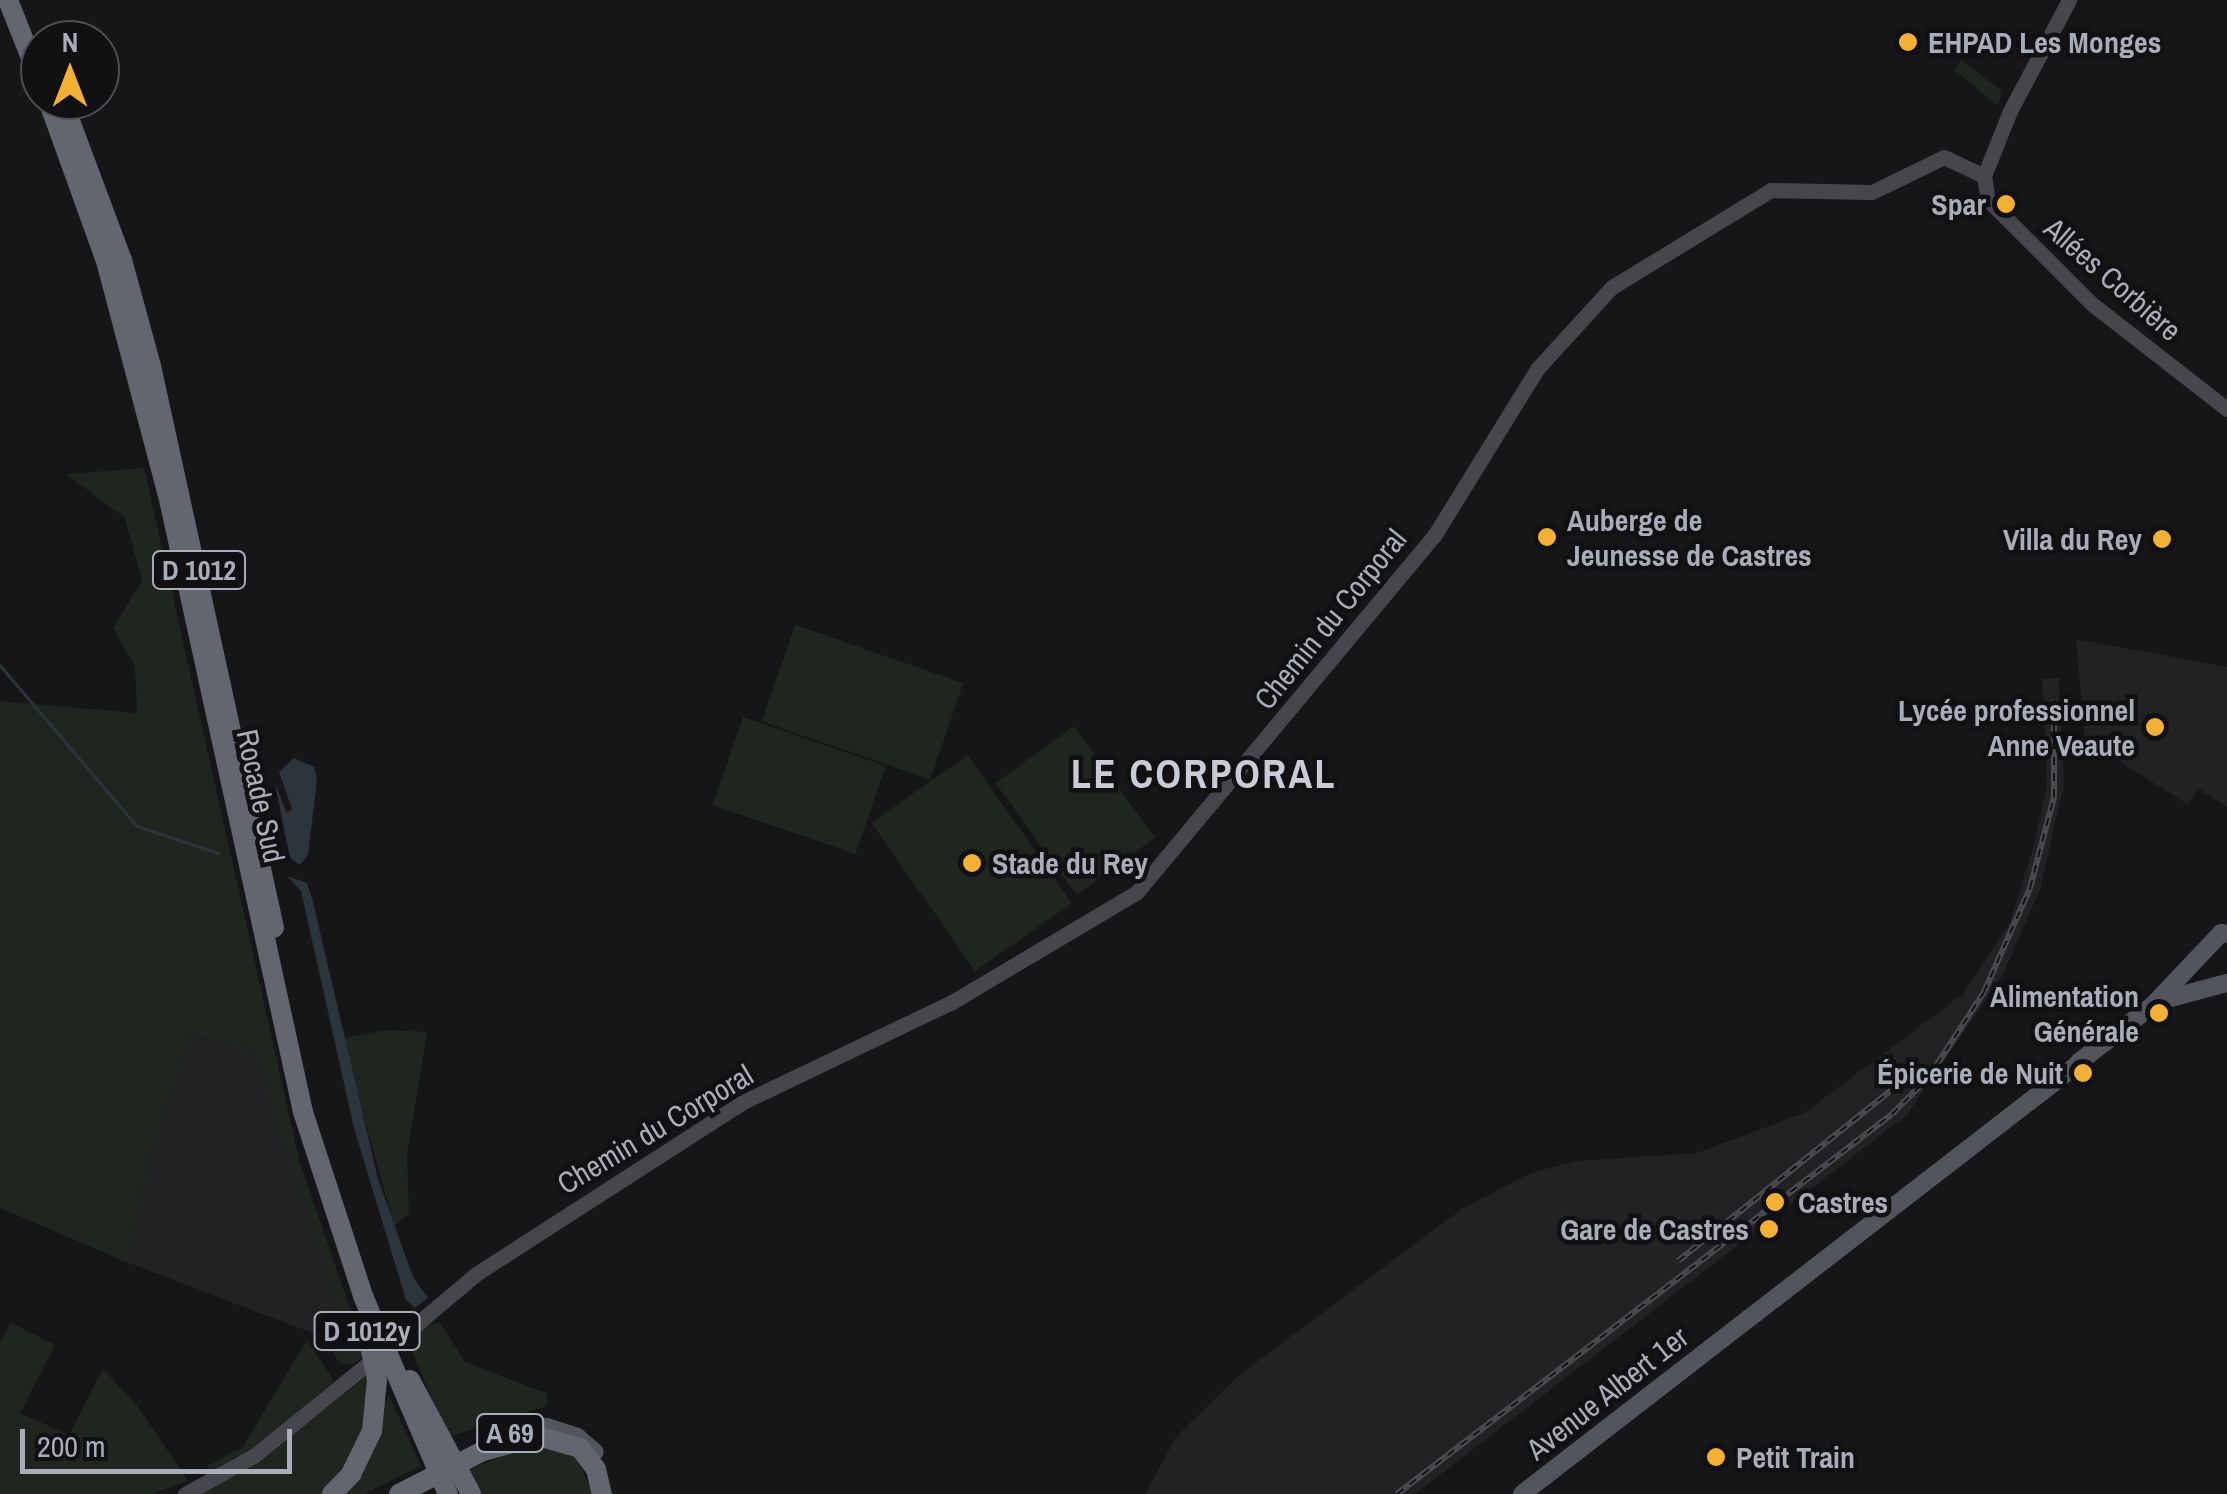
<!DOCTYPE html>
<html>
<head>
<meta charset="utf-8">
<style>
  body { margin:0 }
  #map { position:relative; width:2227px; height:1494px; overflow:hidden; background:#161618; font-family:"Archivo Narrow",sans-serif }
  div>[style] { position:absolute }
  .built>* { inset:0; background:#222225 }
  .green>* { inset:0; background:#1e261f; transform-origin:0 0 }
  .water>* { inset:0; background:#2c353c }
  .stream>* { height:2.5px; margin:-1.25px; padding:0 1.25px; transform-origin:1.25px; border-radius:1.25px; background:#2c353c }
  .secondary>* { height:15px; margin:-7.5px; padding:0 7.5px; transform-origin:7.5px; border-radius:7.5px; background:#45474d }
  .primary>* { height:18px; margin:-9px; padding:0 9px; transform-origin:9px; border-radius:9px; background:#53555c }
  .highway>* { height:20px; margin:-10px; padding:0 10px; transform-origin:10px; border-radius:10px; background:#63666e }
  .rail>* { height:6px; margin-top:-3px; transform-origin:0; background:repeating-linear-gradient(90deg,#111113 0 8px,#4a4c52 0 16px); box-sizing:border-box; border-block:2px solid #4a4c52 }
  .dots>* { width:28px; height:28px; translate:-50% -50%; box-sizing:border-box; border:5px solid #111113; border-radius:50% }
  span { translate:-50% -50%; white-space:nowrap; text-align:center; line-height:1.15; -webkit-text-stroke:9px #111113; paint-order:stroke }
  .shield-label span { padding:2px 8px; background:#111113; border:2px solid; border-radius:8px; -webkit-text-stroke-width:0 }
  .shield-label { font-size:28px; color:#a8adb8; font-weight:700 }
  .poi-label { font-size:30px; color:#a8adb8; font-weight:700 }
  .left { translate:0 -50%; text-align:left }
  .right { translate:-100% -50%; text-align:right }
  .street-label { font-size:30px; color:#a8adb8 }
  .district-label { font-size:40px; color:#c9ccd4; font-weight:700; letter-spacing:2.5px }
  .north { position:absolute; left:20px; top:20px; width:100px; height:100px; box-sizing:border-box; background:#111113; border:2px solid #4d4f55; border-radius:50%; rotate:0deg; font-size:28px; font-weight:700; line-height:40px; text-align:center; color:#a8adb8 }
  .north::after { content:''; display:block; margin:auto; width:35px; height:45px; background:#f2b134; clip-path:polygon(50% 0,100% 100%,50% 72%,0 100%) }
  .scale { position:absolute; left:20px; top:1429px; width:272px; height:45px; box-sizing:border-box; border:5px solid #a8adb8; border-top:0; padding-left:12px; font-size:30px; line-height:35px; white-space:nowrap; color:#a8adb8; -webkit-text-stroke:8px #111113; paint-order:stroke }
</style>
</head>
<body>
<div id="map">
  <div class="built">
    <i style="clip-path:polygon(2076px 639px,2227px 667px,2227px 807px,2199px 789px,2187px 804px,2085px 739px)"></i>
    <i style="clip-path:polygon(2059px 678px,2064px 785px,2040px 889px,2003px 974px,1907px 1115px,1415px 1494px,1145px 1494px,1176px 1437px,1239px 1375px,1463px 1208px,1531px 1173px,1576px 1161px,1697px 1153px,1804px 1113px,1963px 994px,2009px 924px,2032px 852px,2047px 785px,2042px 679px)"></i>
    <i style="clip-path:polygon(192px 1033px,255px 1051px,338px 1309px,326px 1338px,126px 1262px,155px 1143px)"></i>
  </div>
  <div class="green">
    <i style="clip-path:polygon(1962px 60px,2002px 91px,1998px 106px,1954px 70px)"></i>
    <i style="clip-path:polygon(144px 468px,300px 1163px,366px 1355px,352px 1365px,339px 1363px,326px 1338px,338px 1309px,255px 1051px,192px 1033px,155px 1143px,126px 1262px,0 1208px,0 701px,137px 713px,135px 667px,113px 628px,142px 581px,125px 518px,66px 474px)"></i>
    <i style="left:795px;top:625px;width:178px;height:102px;rotate:19deg"></i>
    <i style="left:743px;top:717px;width:151px;height:93px;rotate:19deg"></i>
    <i style="left:1074px;top:726px;width:138px;height:97px;rotate:54deg"></i>
    <i style="left:968px;top:755px;width:181px;height:118px;rotate:55deg"></i>
    <i style="clip-path:polygon(386px 1030px,427px 1032px,407px 1154px,409px 1214px,394px 1225px,342px 1038px)"></i>
    <i style="clip-path:polygon(11px 1323px,55px 1345px,20px 1413px,69px 1435px,103px 1369px,138px 1407px,188px 1481px,152px 1494px,0 1494px,0 1342px)"></i>
    <i style="clip-path:polygon(440px 1323px,465px 1362px,548px 1394px,546px 1406px,448px 1437px,408px 1342px,427px 1325px)"></i>
    <i style="clip-path:polygon(307px 1340px,334px 1381px,273px 1434px,212px 1474px,207px 1466px,243px 1447px)"></i>
    <i style="clip-path:polygon(371px 1373px,371px 1421px,343px 1472px,322px 1494px,200px 1494px,264px 1457px)"></i>
    <i style="clip-path:polygon(389px 1395px,421px 1466px,364px 1494px,339px 1494px)"></i>
    <i style="clip-path:polygon(536px 1443px,577px 1458px,593px 1494px,476px 1494px,464px 1471px)"></i>
  </div>
  <div class="water">
    <i style="clip-path:polygon(294px 758px,314px 767px,317px 780px,308px 855px,300px 865px,290px 858px,275px 784px,287px 813px,292px 809px,279px 772px)"></i>
    <i style="clip-path:polygon(287px 876px,307px 883px,313px 902px,378px 1179px,413px 1277px,428px 1298px,415px 1308px,406px 1300px,354px 1128px,301px 891px)"></i>
  </div>
  <div class="stream">
    <i style="left:0;top:665px;width:211px;rotate:49.6deg"></i>
    <i style="left:137px;top:826px;width:85px;rotate:18.4deg"></i>
  </div>
  <div class="secondary">
    <i style="left:2069px;top:0;width:126px;rotate:118deg"></i>
    <i style="left:2010px;top:111px;width:70px;rotate:111.8deg"></i>
    <i style="left:1984px;top:176px;width:24px;rotate:81deg"></i>
    <i style="left:1988px;top:200px;width:147px;rotate:45deg"></i>
    <i style="left:2092px;top:304px;width:171px;rotate:37.9deg"></i>
    <i style="left:406px;top:1333px;width:92px;rotate:-40.1deg"></i>
    <i style="left:476px;top:1274px;width:315px;rotate:-32.8deg"></i>
    <i style="left:741px;top:1103px;width:234px;rotate:-25.6deg"></i>
    <i style="left:952px;top:1002px;width:215px;rotate:-30.7deg"></i>
    <i style="left:1137px;top:892px;width:464px;rotate:-50.2deg"></i>
    <i style="left:1434px;top:536px;width:196px;rotate:-58.3deg"></i>
    <i style="left:1537px;top:369px;width:111px;rotate:-47.6deg"></i>
    <i style="left:1612px;top:287px;width:186px;rotate:-31.4deg"></i>
    <i style="left:1771px;top:190px;width:101px;rotate:1.1deg"></i>
    <i style="left:1872px;top:192px;width:80px;rotate:-25.9deg"></i>
    <i style="left:1944px;top:157px;width:44px;rotate:25.4deg"></i>
    <i style="left:185px;top:1494px;width:80px;rotate:-29.1deg"></i>
    <i style="left:255px;top:1455px;width:143px;rotate:-39deg"></i>
  </div>
  <div class="primary">
    <i style="left:2163px;top:1000px;width:66px;rotate:-14.9deg"></i>
    <i style="left:2079px;top:1062px;width:93px;rotate:-37.6deg"></i>
    <i style="left:2153px;top:1005px;width:99px;rotate:-46.6deg"></i>
    <i style="left:2221px;top:933px;width:6px;rotate:9deg"></i>
    <i style="left:486px;top:1443px;width:63px;rotate:-14.7deg"></i>
    <i style="left:547px;top:1427px;width:32px;rotate:18deg"></i>
    <i style="left:577px;top:1437px;width:23px;rotate:40deg"></i>
    <i style="left:1522px;top:1494px;width:714px;rotate:-37.72deg"></i>
  </div>
  <div class="highway">
    <i style="left:8px;top:0;width:87px;rotate:68.4deg"></i>
    <i style="left:48px;top:100px;width:171px;rotate:70.2deg"></i>
    <i style="left:106px;top:261px;width:251px;rotate:75.2deg"></i>
    <i style="left:170px;top:504px;width:622px;rotate:77.66deg"></i>
    <i style="left:303px;top:1112px;width:194px;rotate:71.9deg"></i>
    <i style="left:363px;top:1296px;width:215px;rotate:66.8deg"></i>
    <i style="left:64px;top:105px;width:165px;rotate:69.5deg"></i>
    <i style="left:122px;top:260px;width:110px;rotate:74.7deg"></i>
    <i style="left:151px;top:366px;width:575px;rotate:77.65deg"></i>
    <i style="left:410px;top:1380px;width:129px;rotate:61.8deg"></i>
    <i style="left:332px;top:1494px;width:28px;rotate:-46deg"></i>
    <i style="left:351px;top:1474px;width:48px;rotate:-64deg"></i>
    <i style="left:372px;top:1431px;width:51px;rotate:-84.4deg"></i>
    <i style="left:377px;top:1380px;width:41px;rotate:-101.3deg"></i>
    <i style="left:399px;top:1494px;width:94px;rotate:-27.1deg"></i>
    <i style="left:483px;top:1451px;width:57px;rotate:-15.3deg"></i>
    <i style="left:538px;top:1436px;width:44px;rotate:15.9deg"></i>
    <i style="left:580px;top:1448px;width:26px;rotate:53deg"></i>
    <i style="left:596px;top:1469px;width:26px;rotate:77deg"></i>
  </div>
  <div class="rail">
    <i style="left:1678px;top:1261px;width:310px;rotate:-38.7deg"></i>
    <i style="left:1397px;top:1494px;width:624px;rotate:-37.51deg"></i>
    <i style="left:1892px;top:1114px;width:51px;rotate:-45deg"></i>
    <i style="left:1928px;top:1078px;width:103px;rotate:-56.9deg"></i>
    <i style="left:1984px;top:992px;width:114px;rotate:-66.1deg"></i>
    <i style="left:2030px;top:888px;width:94px;rotate:-75.2deg"></i>
    <i style="left:2054px;top:797px;width:97px;rotate:-90deg"></i>
  </div>
  <div class="dots">
    <i style="left:1908px;top:42px;background:#f2b134"></i>
    <i style="left:2006px;top:204px;background:#f2b134"></i>
    <i style="left:1547px;top:537px;background:#f2b134"></i>
    <i style="left:2162px;top:539px;background:#f2b134"></i>
    <i style="left:2155px;top:727px;background:#f2b134"></i>
    <i style="left:972px;top:863px;background:#f2b134"></i>
    <i style="left:2159px;top:1013px;background:#f2b134"></i>
    <i style="left:2083px;top:1073px;background:#f2b134"></i>
    <i style="left:1775px;top:1202px;background:#f2b134"></i>
    <i style="left:1769px;top:1229px;background:#f2b134"></i>
    <i style="left:1716px;top:1457px;background:#f2b134"></i>
  </div>
  <div class="shield-label">
    <span style="left:199px;top:570px">D 1012</span>
    <span style="left:367px;top:1331px">D 1012y</span>
    <span style="left:510px;top:1433px">A 69</span>
  </div>
  <div class="poi-label">
    <span class="left" style="left:1928px;top:42px">EHPAD Les Monges</span>
    <span class="right" style="left:1986px;top:204px">Spar</span>
    <span class="left" style="left:1567px;top:537px">Auberge de<br>Jeunesse de Castres</span>
    <span class="right" style="left:2142px;top:539px">Villa du Rey</span>
    <span class="right" style="left:2135px;top:727px">Lycée professionnel<br>Anne Veaute</span>
    <span class="left" style="left:992px;top:863px">Stade du Rey</span>
    <span class="right" style="left:2139px;top:1013px">Alimentation<br>Générale</span>
    <span class="right" style="left:2063px;top:1073px">Épicerie de Nuit</span>
    <span class="left" style="left:1798px;top:1202px">Castres</span>
    <span class="right" style="left:1749px;top:1229px">Gare de Castres</span>
    <span class="left" style="left:1736px;top:1457px">Petit Train</span>
  </div>
  <div class="street-label">
    <span style="left:2113px;top:279px;rotate:41deg">Allées Corbière</span>
    <span style="left:1330px;top:619px;rotate:-51deg">Chemin du Corporal</span>
    <span style="left:261px;top:796px;rotate:78deg">Rocade Sud</span>
    <span style="left:655px;top:1129px;rotate:-31deg">Chemin du Corporal</span>
    <span style="left:1607px;top:1393px;rotate:-38deg">Avenue Albert 1er</span>
  </div>
  <div class="district-label">
    <span style="left:1204px;top:774px">LE CORPORAL</span>
  </div>
  <div class="north">N</div>
  <div class="scale">200 m</div>
</div>
</body>
</html>
